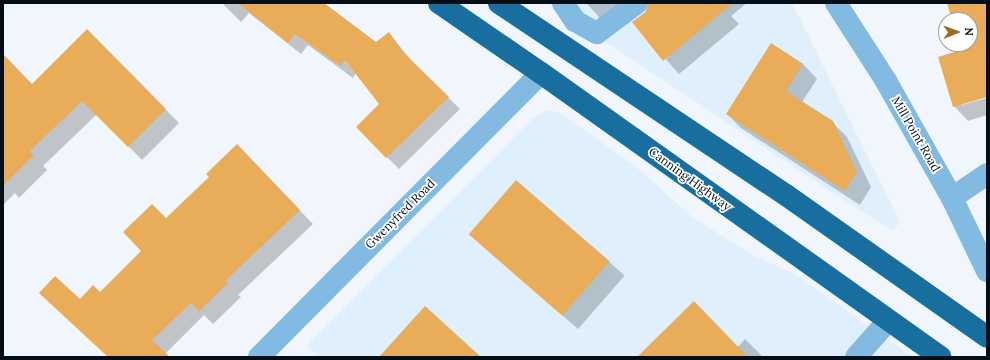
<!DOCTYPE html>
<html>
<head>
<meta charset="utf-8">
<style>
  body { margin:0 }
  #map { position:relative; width:990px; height:360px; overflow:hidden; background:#f0f6fc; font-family:Lora,serif }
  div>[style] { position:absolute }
  .built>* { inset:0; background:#dff0fc }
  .shadow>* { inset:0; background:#0003; transform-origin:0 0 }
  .building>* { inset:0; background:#e9ac59; transform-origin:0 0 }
  .minor>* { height:22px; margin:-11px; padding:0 11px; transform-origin:11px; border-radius:11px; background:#82bae2 }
  .highway>* { height:22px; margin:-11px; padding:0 11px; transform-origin:11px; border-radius:11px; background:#176e9f }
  span { translate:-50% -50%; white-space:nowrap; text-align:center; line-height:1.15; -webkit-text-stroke:3.5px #fff; paint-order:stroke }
  .street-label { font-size:12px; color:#040e16 }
  .frame { position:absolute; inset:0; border:4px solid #040e16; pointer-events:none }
  .north { position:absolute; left:938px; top:12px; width:40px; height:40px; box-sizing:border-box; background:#fff; border:1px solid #9b9fa2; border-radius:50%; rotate:89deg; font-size:11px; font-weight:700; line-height:16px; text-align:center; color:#040e16 }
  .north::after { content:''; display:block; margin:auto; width:14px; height:18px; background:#9d6b20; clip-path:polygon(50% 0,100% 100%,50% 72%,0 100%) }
</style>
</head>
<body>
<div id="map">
  <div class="built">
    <i style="clip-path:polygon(547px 3px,792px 3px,900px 222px,893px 231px,853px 206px)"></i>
    <i style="clip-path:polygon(546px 111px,559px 112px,634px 165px,691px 216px,754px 256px,795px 274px,913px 357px,319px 357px,307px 345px,532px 119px)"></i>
  </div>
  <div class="shadow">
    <i style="clip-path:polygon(222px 3px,324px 3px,376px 43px,389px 33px,415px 65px,460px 109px,399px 169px,357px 127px,380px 104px,356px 73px,353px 78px,308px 45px,301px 54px,249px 13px,241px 22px)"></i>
    <i style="clip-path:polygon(586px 3px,747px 3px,731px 16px,739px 24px,679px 74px,633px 22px,649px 9px,649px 5px,612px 31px)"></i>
    <i style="clip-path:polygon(948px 3px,987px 3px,987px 96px,961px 103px,961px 105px,987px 98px,987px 115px,968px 121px,954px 106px,963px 51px,960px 44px,970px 44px,970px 20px,953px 20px)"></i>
    <i style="clip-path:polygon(87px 30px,179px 123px,142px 160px,97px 114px,43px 166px,47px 170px,19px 198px,15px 193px,3px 205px,3px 60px,32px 85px)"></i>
    <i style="clip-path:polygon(771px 44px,803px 64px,817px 79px,802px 102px,832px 122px,847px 137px,871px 187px,860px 205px,741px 128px,727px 114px)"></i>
    <i style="clip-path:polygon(250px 159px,313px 224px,238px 295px,241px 297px,213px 324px,204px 315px,165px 354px,169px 357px,109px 357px,80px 300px,100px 293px,142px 251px,166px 220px)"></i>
    <i style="left:516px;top:181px;width:144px;height:71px;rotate:41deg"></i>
    <i style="clip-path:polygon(745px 339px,763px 357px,643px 357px,738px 347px)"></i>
  </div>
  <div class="building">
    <i style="clip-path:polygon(238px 3px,324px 3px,376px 42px,389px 32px,403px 52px,449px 97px,386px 158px,356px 127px,379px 104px,345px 60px,341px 66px,295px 34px,288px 43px)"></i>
    <i style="clip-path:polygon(649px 3px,733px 3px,663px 61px,632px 22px,645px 13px)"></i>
    <i style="clip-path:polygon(947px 3px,987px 3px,987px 97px,953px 107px,938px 57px,961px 50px,959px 44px,970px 44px,970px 20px,952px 20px)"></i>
    <i style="clip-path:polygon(87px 29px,166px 109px,128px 147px,82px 101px,30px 151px,34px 155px,3px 186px,3px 54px,32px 84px)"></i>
    <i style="clip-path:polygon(771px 43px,803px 64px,786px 91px,833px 121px,857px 172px,845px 191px,726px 114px)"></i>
    <i style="clip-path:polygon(237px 144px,300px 210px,226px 280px,228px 283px,199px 311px,191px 303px,152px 340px,170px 357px,108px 357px,39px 293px,55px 276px,80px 299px,93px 285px,100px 292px,141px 251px,123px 232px,152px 204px,166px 218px,209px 177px,206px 174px)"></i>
    <i style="left:516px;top:180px;width:124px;height:72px;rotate:41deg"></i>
    <i style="clip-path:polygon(694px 301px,748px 357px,637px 357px)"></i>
    <i style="clip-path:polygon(425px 306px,481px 357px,379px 357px)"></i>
  </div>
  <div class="minor">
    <i style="left:563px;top:3px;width:22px;rotate:56deg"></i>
    <i style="left:575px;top:21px;width:25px;rotate:29deg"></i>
    <i style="left:597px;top:33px;width:50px;rotate:-36.9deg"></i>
    <i style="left:836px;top:3px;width:93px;rotate:57.3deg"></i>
    <i style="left:886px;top:81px;width:134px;rotate:60.6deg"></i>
    <i style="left:952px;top:198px;width:81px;rotate:64.4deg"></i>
    <i style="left:952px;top:198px;width:42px;rotate:-34.4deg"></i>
    <i style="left:259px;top:357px;width:400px;rotate:-45.2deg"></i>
    <i style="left:856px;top:357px;width:48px;rotate:-48.4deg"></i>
  </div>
  <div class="highway">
    <i style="left:439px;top:3px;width:124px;rotate:34.5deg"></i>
    <i style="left:541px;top:73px;width:490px;rotate:35.4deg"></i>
    <i style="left:499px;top:3px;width:345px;rotate:33.8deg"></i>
    <i style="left:786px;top:195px;width:246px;rotate:35.2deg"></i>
  </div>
  <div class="street-label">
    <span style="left:916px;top:134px;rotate:60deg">Mill Point Road</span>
    <span style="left:690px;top:179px;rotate:36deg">Canning Highway</span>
    <span style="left:400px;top:214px;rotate:-45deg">Gwenyfred Road</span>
  </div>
  <div class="frame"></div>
  <div class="north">N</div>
</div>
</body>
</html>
